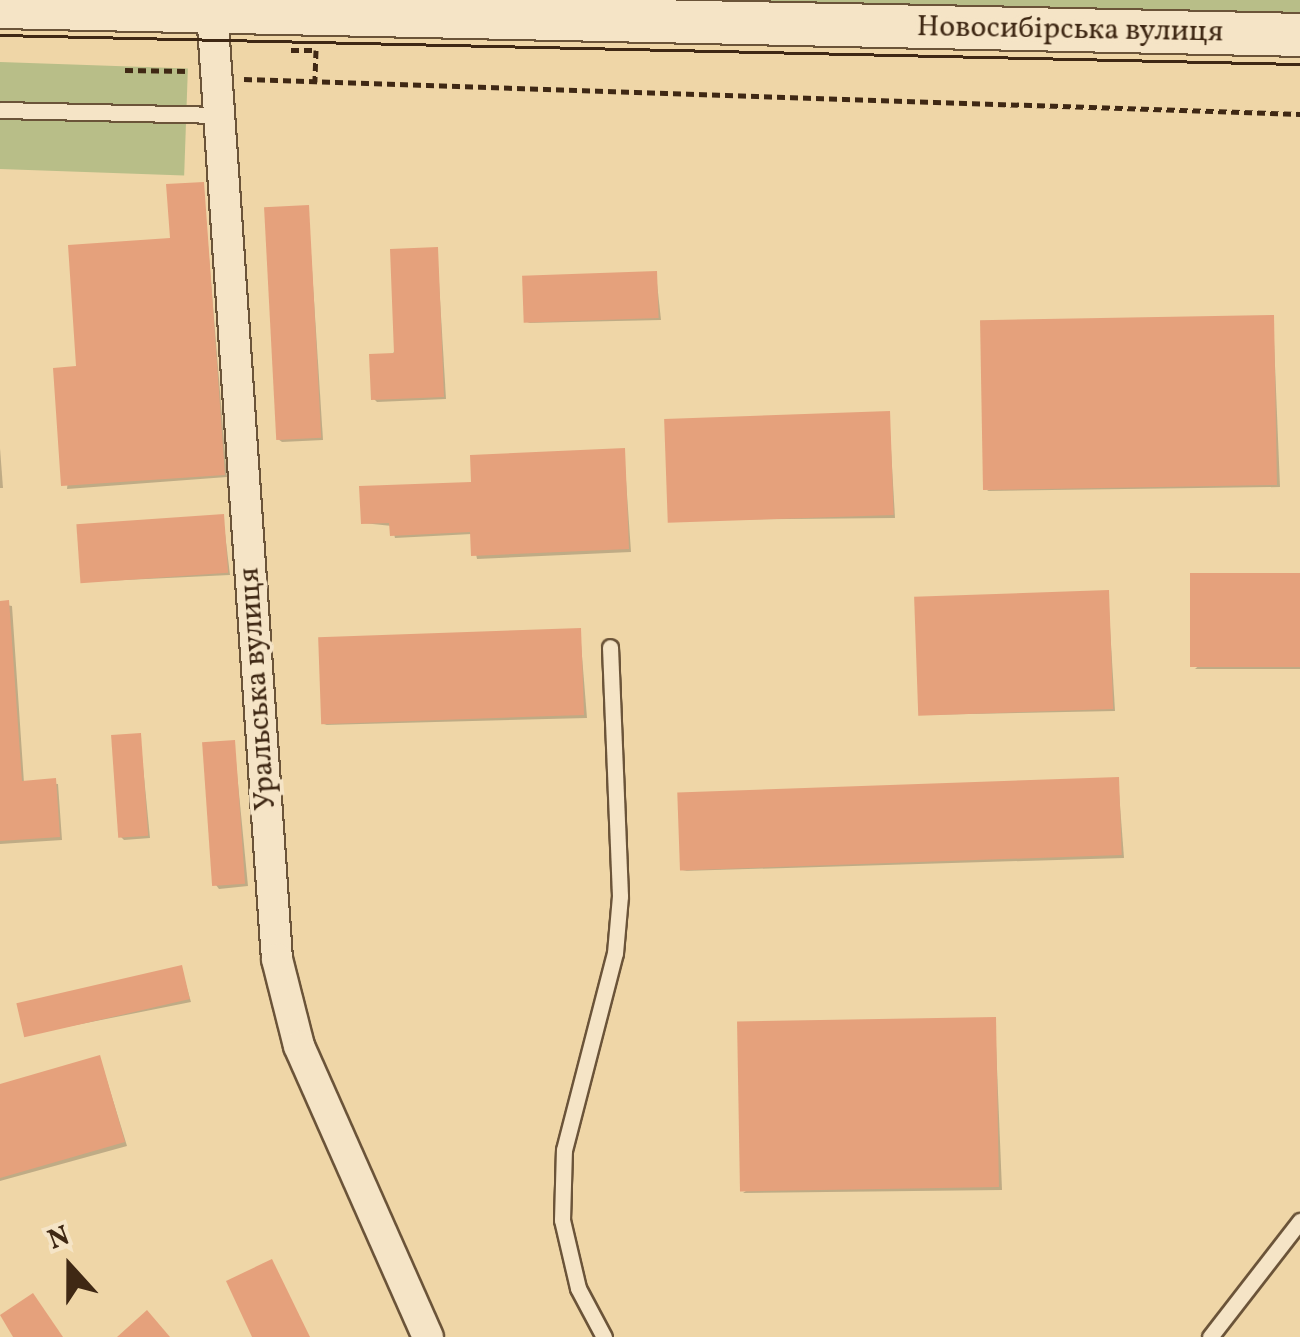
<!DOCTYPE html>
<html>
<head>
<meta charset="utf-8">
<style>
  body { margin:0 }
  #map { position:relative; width:1300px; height:1337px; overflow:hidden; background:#efd6a7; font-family:Vollkorn,serif }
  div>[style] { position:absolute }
  .green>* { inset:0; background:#b8be88; transform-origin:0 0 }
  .shadow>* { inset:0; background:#0003 }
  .building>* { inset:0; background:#e5a17c; transform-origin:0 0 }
  .path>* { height:5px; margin-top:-2.5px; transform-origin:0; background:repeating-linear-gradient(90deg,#3f2814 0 8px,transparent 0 13px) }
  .roads { filter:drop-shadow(2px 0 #6b5439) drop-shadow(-2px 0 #6b5439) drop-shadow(0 2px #6b5439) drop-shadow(0 -2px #6b5439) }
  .lane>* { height:15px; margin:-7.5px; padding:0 7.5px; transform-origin:7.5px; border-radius:7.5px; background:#f5e4c6 }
  .street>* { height:30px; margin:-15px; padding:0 15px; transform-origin:15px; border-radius:15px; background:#f5e4c6 }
  .secondary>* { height:42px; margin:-21px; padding:0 21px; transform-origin:21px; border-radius:21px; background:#f5e4c6 }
  .tram>* { height:2.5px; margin:-1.25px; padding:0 1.25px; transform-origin:1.25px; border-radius:1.25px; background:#3f2814 }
  span { translate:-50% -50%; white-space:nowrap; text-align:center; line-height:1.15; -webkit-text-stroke:8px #f5e4c6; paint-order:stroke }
  .street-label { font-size:30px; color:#3f2814 }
  .north { position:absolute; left:20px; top:1217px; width:100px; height:100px; -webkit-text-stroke:8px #f5e4c6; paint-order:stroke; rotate:339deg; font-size:28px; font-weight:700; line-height:40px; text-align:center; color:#3f2814 }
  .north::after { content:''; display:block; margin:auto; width:35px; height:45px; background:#3f2814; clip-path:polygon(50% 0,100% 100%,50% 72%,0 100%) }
</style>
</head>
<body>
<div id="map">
  <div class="green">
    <i style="clip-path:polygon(611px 0,1300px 0,1300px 15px)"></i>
    <i style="left:0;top:62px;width:188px;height:107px;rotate:2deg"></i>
  </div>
  <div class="shadow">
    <i style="clip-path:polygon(203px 184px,227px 477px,67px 489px,79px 368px,173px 240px)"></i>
    <i style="clip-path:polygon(308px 207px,323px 440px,282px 442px,278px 439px)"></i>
    <i style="clip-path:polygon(437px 249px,446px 399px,377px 402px,374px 399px)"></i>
    <i style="clip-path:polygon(656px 274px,661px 320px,527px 323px)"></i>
    <i style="clip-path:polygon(1273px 317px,1280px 487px,987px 491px)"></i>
    <i style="clip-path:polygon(889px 414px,895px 518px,668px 520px)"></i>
    <i style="clip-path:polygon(0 448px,3px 488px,0 488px)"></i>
    <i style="clip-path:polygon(624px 451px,631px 552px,477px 559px,472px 534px,395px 538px,392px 526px,363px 523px,473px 484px)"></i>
    <i style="clip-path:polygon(223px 517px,230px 575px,83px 582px)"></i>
    <i style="clip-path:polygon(1300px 575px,1300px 669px,1195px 669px)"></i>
    <i style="clip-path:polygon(1108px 593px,1115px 711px,920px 715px)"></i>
    <i style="clip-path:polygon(0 604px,12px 606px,24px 783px,58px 784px,62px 840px,0 844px)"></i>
    <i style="clip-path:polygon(580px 631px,587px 718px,324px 725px)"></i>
    <i style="clip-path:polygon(140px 736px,150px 838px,124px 840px,121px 837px)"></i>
    <i style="clip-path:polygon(234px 742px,248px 886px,219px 889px,216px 885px)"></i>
    <i style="clip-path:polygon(1118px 779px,1124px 858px,682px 871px)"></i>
    <i style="clip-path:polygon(181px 968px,191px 1002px,26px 1035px)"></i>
    <i style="clip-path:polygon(995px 1020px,1002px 1190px,743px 1193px)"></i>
    <i style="clip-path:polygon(100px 1058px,127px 1146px,0 1181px,0 1086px)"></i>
  </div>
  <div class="building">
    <i style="clip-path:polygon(204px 182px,225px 475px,61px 486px,53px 368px,76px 366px,68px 245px,170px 238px,166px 184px)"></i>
    <i style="left:309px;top:205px;width:233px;height:45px;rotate:87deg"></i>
    <i style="clip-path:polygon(438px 247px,444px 397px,371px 400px,369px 354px,394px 353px,390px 249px)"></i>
    <i style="left:657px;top:271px;width:47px;height:135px;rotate:88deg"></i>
    <i style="left:1274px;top:315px;width:170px;height:294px;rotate:89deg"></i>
    <i style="left:890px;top:411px;width:104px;height:226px;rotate:88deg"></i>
    <i style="clip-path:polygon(625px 448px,629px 549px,471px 556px,470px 532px,390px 536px,389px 523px,361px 524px,359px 486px,471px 482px,470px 455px)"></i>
    <i style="left:224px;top:514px;width:59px;height:148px;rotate:86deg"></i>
    <i style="left:1300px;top:573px;width:94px;height:110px;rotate:90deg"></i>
    <i style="left:1109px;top:590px;width:119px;height:195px;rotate:88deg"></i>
    <i style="clip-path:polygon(9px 600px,22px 781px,56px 778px,60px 837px,0 841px,0 601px)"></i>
    <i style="left:581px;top:628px;width:87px;height:263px;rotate:88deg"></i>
    <i style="left:141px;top:733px;width:103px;height:30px;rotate:86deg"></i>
    <i style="left:235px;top:740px;width:144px;height:33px;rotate:86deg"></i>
    <i style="left:1119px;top:777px;width:78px;height:442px;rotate:88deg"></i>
    <i style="left:182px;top:965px;width:35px;height:170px;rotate:77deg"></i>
    <i style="left:996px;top:1017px;width:170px;height:259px;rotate:89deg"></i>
    <i style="clip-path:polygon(100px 1055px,125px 1142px,0 1178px,0 1084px)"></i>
    <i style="clip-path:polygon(272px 1259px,310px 1337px,252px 1337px,226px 1281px)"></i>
    <i style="clip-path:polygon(33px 1293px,63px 1337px,13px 1337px,0 1315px)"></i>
    <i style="clip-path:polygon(147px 1310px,170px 1337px,117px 1337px)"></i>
  </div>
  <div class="path">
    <i style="left:291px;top:50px;width:25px"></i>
    <i style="left:316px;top:50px;width:32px;rotate:92deg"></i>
    <i style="left:125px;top:70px;width:64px;rotate:0.9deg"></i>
    <i style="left:244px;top:79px;width:1057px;rotate:1.9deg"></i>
  </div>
  <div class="roads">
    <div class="lane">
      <i style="left:0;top:110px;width:218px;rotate:1.3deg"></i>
      <i style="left:604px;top:1337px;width:55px;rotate:-118deg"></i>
      <i style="left:578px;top:1288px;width:70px;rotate:-103.2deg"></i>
      <i style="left:562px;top:1220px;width:70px;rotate:-88.4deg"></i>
      <i style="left:564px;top:1150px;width:203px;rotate:-75.5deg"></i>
      <i style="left:615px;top:953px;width:57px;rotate:-85deg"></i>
      <i style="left:620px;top:896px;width:249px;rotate:-92.3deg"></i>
      <i style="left:1210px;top:1337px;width:147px;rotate:-52.2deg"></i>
    </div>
    <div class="street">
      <i style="left:212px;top:11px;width:950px;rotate:86.08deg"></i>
      <i style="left:277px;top:959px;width:90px;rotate:75.8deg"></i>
      <i style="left:299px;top:1046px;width:318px;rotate:66.1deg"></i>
    </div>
    <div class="secondary">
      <i style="left:0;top:7px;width:1300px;rotate:1.23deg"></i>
    </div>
  </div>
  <div class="tram">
    <i style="left:0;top:35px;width:1300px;rotate:1.28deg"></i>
  </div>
  <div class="street-label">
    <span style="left:1070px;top:30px;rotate:1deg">Новосибірська вулиця</span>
    <span style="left:258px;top:689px;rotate:-94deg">Уральська вулиця</span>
  </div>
  <div class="north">N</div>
</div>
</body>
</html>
